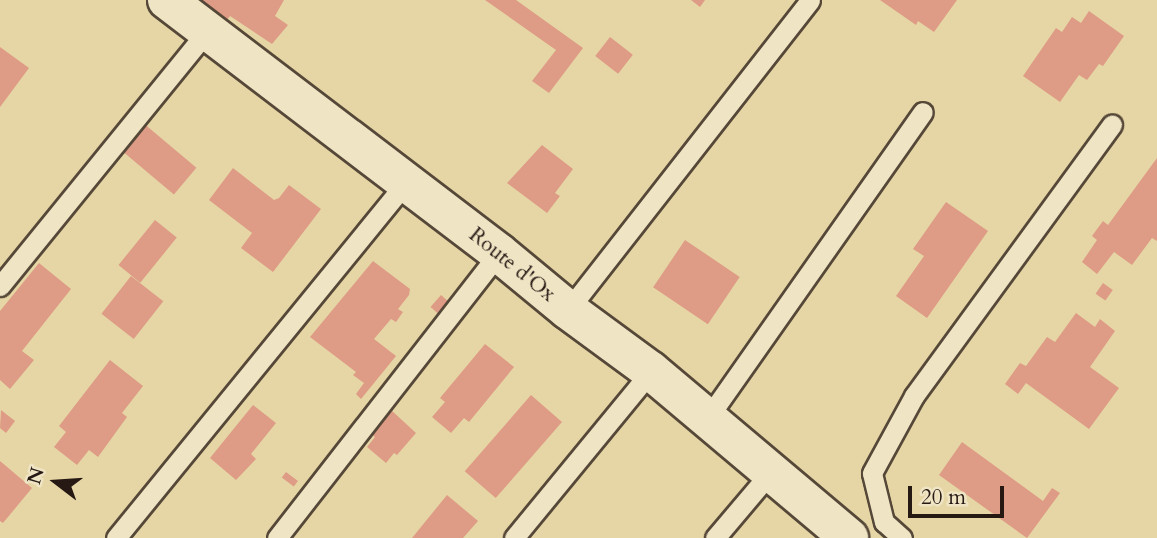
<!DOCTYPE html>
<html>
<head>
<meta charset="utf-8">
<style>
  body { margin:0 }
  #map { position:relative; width:1157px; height:538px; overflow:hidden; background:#e6d6a5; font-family:Cardo,serif }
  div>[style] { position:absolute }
  .building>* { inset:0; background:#de9b85; transform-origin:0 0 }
  .roads { filter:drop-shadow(2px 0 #564838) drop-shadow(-2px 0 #564838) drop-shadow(0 2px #564838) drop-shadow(0 -2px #564838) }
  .service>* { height:19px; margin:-9.5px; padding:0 9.5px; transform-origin:9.5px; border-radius:9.5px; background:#efe4c4 }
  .tertiary>* { height:38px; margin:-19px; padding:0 19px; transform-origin:19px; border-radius:19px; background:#efe4c4 }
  span { translate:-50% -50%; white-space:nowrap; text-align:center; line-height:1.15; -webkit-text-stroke:5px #efe4c4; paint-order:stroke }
  .street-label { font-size:21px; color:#261914 }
  .north { position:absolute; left:21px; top:447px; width:70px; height:70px; -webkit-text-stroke:5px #efe4c4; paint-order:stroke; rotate:287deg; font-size:19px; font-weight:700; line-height:28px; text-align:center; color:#261914 }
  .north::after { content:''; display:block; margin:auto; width:24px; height:32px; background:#261914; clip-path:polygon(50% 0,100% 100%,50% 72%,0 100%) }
  .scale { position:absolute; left:908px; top:486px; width:96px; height:32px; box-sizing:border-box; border:4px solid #261914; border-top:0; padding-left:9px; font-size:21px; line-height:24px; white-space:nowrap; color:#261914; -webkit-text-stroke:5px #efe4c4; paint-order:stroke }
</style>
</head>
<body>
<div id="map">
  <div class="building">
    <i style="clip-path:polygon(198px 0,284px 0,275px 16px,288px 25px,272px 44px,230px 16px,221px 28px)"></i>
    <i style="clip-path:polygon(485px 0,516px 0,583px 48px,549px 93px,532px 81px,556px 50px)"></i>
    <i style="clip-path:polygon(691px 0,705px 0,700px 7px)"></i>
    <i style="clip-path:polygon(880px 0,957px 0,934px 32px,918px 21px,916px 25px)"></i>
    <i style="clip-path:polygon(1089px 11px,1124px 36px,1103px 66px,1099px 64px,1087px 80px,1079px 75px,1060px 102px,1023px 76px,1056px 28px,1062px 32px,1072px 17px,1081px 23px)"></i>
    <i style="left:610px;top:37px;width:29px;height:24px;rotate:38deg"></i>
    <i style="clip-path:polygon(0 47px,29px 68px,0 107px)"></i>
    <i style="left:142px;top:122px;width:71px;height:35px;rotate:40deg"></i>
    <i style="clip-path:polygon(542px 145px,573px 169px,555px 193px,560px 196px,547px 213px,507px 183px)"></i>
    <i style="clip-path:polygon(1157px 158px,1157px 241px,1152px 238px,1132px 265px,1114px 252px,1097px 274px,1082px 262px,1097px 240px,1092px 236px,1103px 221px,1108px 225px)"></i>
    <i style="clip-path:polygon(233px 168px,274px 200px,279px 198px,289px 185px,321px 209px,273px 272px,241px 248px,252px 233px,209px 200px)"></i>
    <i style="clip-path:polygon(946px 202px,988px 231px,927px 318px,896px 296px,924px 256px,913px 249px)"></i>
    <i style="left:155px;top:220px;width:28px;height:58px;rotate:39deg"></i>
    <i style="left:685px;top:240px;width:66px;height:57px;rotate:34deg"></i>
    <i style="clip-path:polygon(373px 261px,410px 289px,409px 295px,398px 309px,403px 312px,396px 322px,391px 319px,374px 339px,396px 356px,361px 399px,356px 394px,364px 383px,353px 375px,356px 372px,310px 337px)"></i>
    <i style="clip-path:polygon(39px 263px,71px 289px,22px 351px,34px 360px,10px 389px,0 380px,0 311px)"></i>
    <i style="left:131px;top:276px;width:41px;height:48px;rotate:38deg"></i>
    <i style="left:1103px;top:283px;width:12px;height:13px;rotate:35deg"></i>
    <i style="left:441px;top:295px;width:11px;height:16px;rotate:41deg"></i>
    <i style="clip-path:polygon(1076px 313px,1095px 327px,1100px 319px,1115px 331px,1090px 367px,1119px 388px,1089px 429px,1026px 383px,1018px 394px,1005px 384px,1020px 363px,1026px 366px,1047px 337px,1055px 342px)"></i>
    <i style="clip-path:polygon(485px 344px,514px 367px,469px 422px,464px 418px,451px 433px,432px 417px,445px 402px,440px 398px)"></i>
    <i style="clip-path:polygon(110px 360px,143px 386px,122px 413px,127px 417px,98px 457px,89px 450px,77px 465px,54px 447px,66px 432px,59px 426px)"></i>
    <i style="left:531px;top:395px;width:41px;height:101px;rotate:41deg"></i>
    <i style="clip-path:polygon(253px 405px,276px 423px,251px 454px,256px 459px,236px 480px,210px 458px)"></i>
    <i style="clip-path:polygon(390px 409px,416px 433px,397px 455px,394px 453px,386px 463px,367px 447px,375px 437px,370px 433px)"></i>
    <i style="clip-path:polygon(1px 410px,15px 421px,6px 433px,0 428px)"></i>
    <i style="clip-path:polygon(962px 442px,1043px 501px,1052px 488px,1060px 493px,1027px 538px,939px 475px)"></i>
    <i style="clip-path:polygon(0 461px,32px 488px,3px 523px,0 521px)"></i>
    <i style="left:286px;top:472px;width:15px;height:7px;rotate:37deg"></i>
    <i style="clip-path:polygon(447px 495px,478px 521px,463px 538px,412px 538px)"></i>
  </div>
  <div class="roads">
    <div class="service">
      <i style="left:0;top:286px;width:328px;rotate:-50.9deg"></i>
      <i style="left:568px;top:310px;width:393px;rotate:-52deg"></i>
      <i style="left:707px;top:419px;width:375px;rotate:-54.9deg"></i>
      <i style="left:116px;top:538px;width:458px;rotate:-50.8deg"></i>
      <i style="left:277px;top:538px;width:361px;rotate:-52.1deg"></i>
      <i style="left:514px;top:538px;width:216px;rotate:-50.6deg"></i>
      <i style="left:715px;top:538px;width:85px;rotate:-49.8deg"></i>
      <i style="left:902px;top:538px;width:24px;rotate:-138deg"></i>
      <i style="left:884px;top:522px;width:50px;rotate:-103.8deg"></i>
      <i style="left:872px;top:473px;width:88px;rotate:-61.4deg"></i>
      <i style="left:914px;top:396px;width:336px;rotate:-53.9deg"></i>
    </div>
    <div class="tertiary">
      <i style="left:167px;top:0;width:417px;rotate:37.3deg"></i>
      <i style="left:499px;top:253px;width:89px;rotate:39.6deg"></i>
      <i style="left:568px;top:310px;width:103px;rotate:36.3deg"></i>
      <i style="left:651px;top:371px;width:259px;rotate:40.1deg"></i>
    </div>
  </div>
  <div class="street-label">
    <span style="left:512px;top:265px;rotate:39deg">Route d'Ox</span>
  </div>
  <div class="north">N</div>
  <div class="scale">20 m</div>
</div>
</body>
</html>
